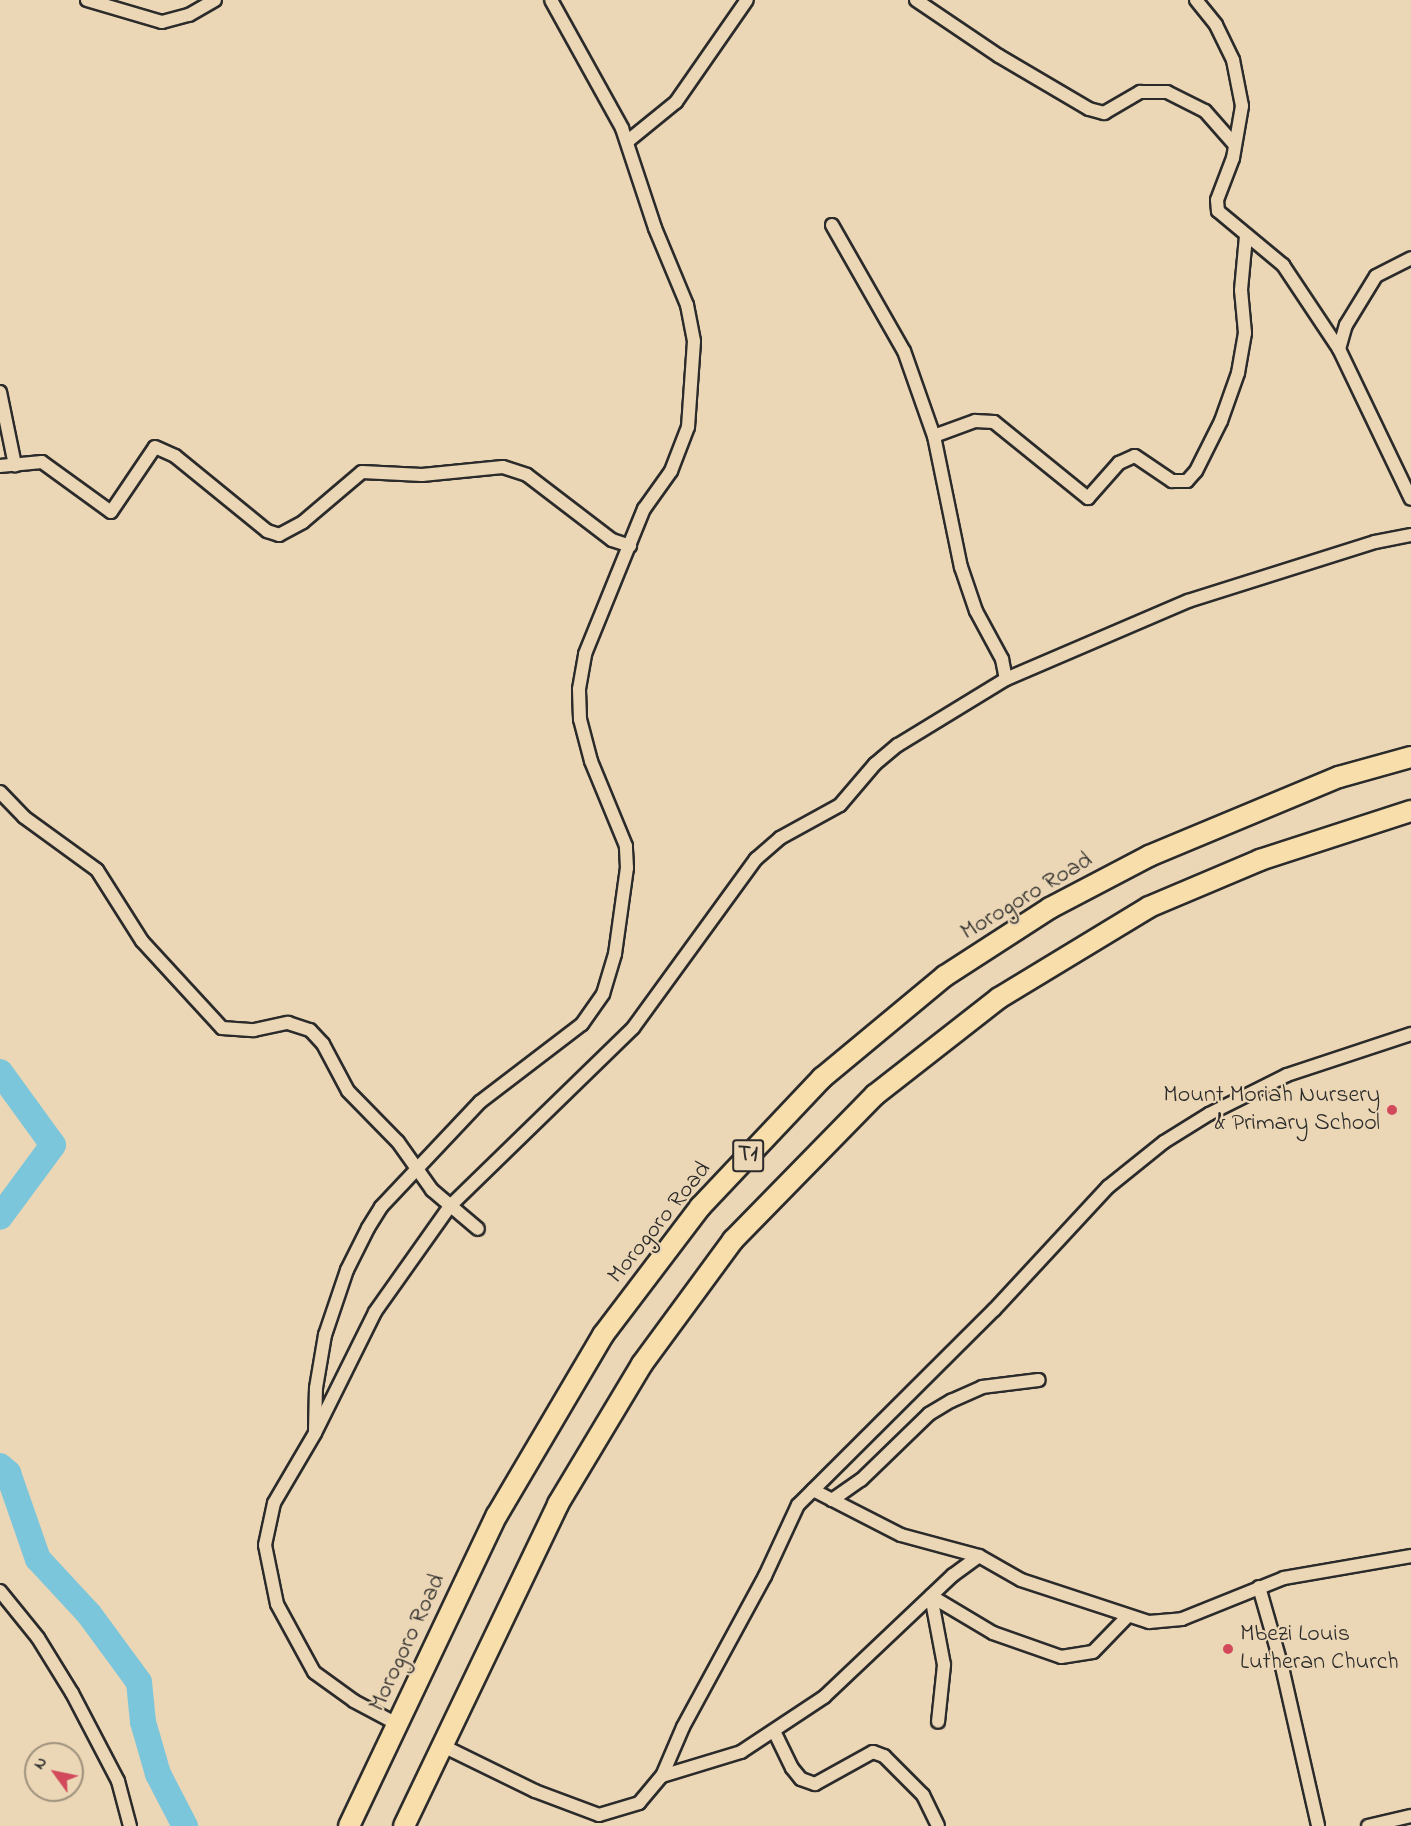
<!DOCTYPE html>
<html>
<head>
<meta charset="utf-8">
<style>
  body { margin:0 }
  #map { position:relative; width:1411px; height:1826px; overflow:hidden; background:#ebd6b5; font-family:"Indie Flower",sans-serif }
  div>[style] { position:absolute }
  .river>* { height:26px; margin:-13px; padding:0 13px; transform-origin:13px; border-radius:13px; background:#7cc6dc }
  .roads { filter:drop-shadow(2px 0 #2b2b2b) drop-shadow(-2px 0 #2b2b2b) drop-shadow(0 2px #2b2b2b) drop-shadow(0 -2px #2b2b2b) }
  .minor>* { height:12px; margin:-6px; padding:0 6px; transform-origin:6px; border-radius:6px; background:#ebd6b5 }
  .trunk>* { height:20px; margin:-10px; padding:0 10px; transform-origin:10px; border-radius:10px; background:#f8deab }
  .dots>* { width:16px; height:16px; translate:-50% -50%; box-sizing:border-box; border:3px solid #ebd6b5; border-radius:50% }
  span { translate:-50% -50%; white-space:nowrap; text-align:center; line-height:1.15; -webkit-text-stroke:4.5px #ebd6b5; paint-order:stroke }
  .shield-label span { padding:2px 4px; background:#ebd6b5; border:2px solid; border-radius:4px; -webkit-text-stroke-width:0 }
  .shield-label { font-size:22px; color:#2b2b2b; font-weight:700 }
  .street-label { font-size:24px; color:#2b2b2b }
  .poi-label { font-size:24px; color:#2b2b2b }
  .right { translate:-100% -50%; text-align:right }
  .left { translate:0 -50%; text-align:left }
  .north { position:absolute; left:24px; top:1742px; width:60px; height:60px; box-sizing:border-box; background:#ebd6b5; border:2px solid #9e927e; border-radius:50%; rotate:303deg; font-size:16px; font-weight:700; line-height:24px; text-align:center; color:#2b2b2b }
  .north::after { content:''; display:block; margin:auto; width:21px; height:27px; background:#d1495b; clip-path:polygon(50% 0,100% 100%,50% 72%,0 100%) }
</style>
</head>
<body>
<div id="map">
  <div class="river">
    <i style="left:0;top:1072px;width:90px;rotate:54deg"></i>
    <i style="left:53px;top:1145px;width:89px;rotate:126.4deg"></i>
    <i style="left:0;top:1466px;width:11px;rotate:41deg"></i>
    <i style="left:8px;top:1473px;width:91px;rotate:70.8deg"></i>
    <i style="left:38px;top:1559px;width:75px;rotate:47.2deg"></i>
    <i style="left:89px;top:1614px;width:84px;rotate:53.7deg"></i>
    <i style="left:139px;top:1682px;width:40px;rotate:84.3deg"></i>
    <i style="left:143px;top:1722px;width:54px;rotate:73.9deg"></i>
    <i style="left:158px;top:1774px;width:59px;rotate:62.6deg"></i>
  </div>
  <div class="roads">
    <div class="minor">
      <i style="left:87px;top:0;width:78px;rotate:16.3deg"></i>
      <i style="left:162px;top:22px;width:28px;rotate:-15deg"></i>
      <i style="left:189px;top:15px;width:30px;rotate:-30deg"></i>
      <i style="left:916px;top:0;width:100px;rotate:34deg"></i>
      <i style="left:999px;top:56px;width:104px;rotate:30.5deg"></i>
      <i style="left:1089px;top:109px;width:16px;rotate:15deg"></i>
      <i style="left:1104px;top:113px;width:42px;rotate:-30.3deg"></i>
      <i style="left:1140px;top:92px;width:27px"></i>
      <i style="left:1167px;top:92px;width:42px;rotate:26.6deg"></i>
      <i style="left:1205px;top:111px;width:44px;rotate:48.7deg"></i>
      <i style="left:1196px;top:0;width:32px;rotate:51deg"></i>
      <i style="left:1216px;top:25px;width:39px;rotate:64deg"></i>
      <i style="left:1233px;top:60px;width:47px;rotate:78.9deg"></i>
      <i style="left:1242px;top:106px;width:53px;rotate:99.8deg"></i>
      <i style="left:1233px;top:158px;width:45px;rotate:110.9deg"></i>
      <i style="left:1217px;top:200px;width:11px;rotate:85deg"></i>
      <i style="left:1218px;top:211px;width:85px;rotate:39.7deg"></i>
      <i style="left:1283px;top:265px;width:101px;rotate:56.3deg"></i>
      <i style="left:1339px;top:349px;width:166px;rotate:64.4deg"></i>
      <i style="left:628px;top:141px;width:62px;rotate:-39.1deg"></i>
      <i style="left:676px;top:102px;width:124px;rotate:-55.2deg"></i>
      <i style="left:832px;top:225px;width:145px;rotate:60.3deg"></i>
      <i style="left:904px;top:351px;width:90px;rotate:70.6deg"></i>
      <i style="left:934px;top:436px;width:134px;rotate:78.4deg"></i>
      <i style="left:961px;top:567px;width:46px;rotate:71.2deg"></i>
      <i style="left:976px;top:611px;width:55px;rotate:61.6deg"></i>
      <i style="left:1002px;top:659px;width:20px;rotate:79deg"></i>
      <i style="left:1339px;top:349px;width:25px;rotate:-74deg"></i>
      <i style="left:1346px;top:325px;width:57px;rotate:-58.5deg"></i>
      <i style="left:1376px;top:276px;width:39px;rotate:-27deg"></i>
      <i style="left:0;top:392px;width:75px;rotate:78.4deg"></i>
      <i style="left:934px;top:436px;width:44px;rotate:-20.1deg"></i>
      <i style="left:975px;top:421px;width:19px;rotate:3deg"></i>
      <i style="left:994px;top:422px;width:121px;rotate:39deg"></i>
      <i style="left:1088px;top:498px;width:47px;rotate:-48.5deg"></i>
      <i style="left:1119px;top:463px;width:17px;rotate:-24deg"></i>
      <i style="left:1135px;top:456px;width:45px;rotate:34deg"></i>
      <i style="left:1172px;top:481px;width:15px"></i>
      <i style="left:1187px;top:481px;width:13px;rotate:-48deg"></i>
      <i style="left:1196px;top:471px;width:56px;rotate:-63.4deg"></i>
      <i style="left:1221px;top:421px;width:51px;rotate:-70.5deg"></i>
      <i style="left:1238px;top:373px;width:41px;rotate:-80.1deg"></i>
      <i style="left:1245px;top:333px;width:43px;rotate:-95.3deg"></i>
      <i style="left:1241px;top:290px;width:54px;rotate:-84.7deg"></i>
      <i style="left:0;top:466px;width:42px;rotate:-5.4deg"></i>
      <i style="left:42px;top:462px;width:85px;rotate:35.9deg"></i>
      <i style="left:111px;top:512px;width:78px;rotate:-55.9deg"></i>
      <i style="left:155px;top:447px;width:22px;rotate:24deg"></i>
      <i style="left:175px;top:456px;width:119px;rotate:39.2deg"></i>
      <i style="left:267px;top:531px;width:13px;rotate:18deg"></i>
      <i style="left:279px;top:535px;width:27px;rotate:-28deg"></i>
      <i style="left:303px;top:522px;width:77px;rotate:-40.3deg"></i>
      <i style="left:362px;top:472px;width:60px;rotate:2.9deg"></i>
      <i style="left:422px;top:475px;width:81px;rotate:-5.6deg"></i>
      <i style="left:503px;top:467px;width:25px;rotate:18deg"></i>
      <i style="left:527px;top:475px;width:107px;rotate:37.4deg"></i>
      <i style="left:612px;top:540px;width:19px;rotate:18deg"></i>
      <i style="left:0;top:792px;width:35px;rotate:46deg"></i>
      <i style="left:24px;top:817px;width:90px;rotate:36deg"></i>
      <i style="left:97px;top:870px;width:84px;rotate:57.6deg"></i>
      <i style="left:142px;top:941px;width:118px;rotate:47.4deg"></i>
      <i style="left:222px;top:1028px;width:32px;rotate:4deg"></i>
      <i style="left:254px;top:1030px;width:35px;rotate:-12deg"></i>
      <i style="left:288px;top:1023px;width:23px;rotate:18deg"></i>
      <i style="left:310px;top:1030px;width:19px;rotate:47deg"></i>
      <i style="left:323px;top:1044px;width:53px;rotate:62deg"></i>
      <i style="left:348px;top:1091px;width:71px;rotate:45.6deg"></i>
      <i style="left:398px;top:1142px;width:59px;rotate:54.7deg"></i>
      <i style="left:432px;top:1190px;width:60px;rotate:40.3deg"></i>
      <i style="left:315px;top:1431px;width:43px;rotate:-88.7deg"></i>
      <i style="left:316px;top:1388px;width:54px;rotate:-80.4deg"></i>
      <i style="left:325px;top:1335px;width:69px;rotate:-71.3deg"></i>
      <i style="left:347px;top:1270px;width:47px;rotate:-63.4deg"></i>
      <i style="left:368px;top:1228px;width:25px;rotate:-58deg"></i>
      <i style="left:381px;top:1207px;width:144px;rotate:-46.7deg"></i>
      <i style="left:480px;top:1102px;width:128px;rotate:-37.4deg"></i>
      <i style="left:582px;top:1024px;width:37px;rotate:-55deg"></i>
      <i style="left:603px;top:994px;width:42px;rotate:-73.3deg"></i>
      <i style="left:615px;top:954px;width:87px;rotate:-82.1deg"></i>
      <i style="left:627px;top:868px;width:22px;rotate:-93deg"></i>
      <i style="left:626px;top:846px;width:92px;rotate:-112.4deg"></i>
      <i style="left:591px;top:761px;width:43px;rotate:-104.7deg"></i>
      <i style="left:580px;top:719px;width:30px;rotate:-92deg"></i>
      <i style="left:579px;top:689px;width:36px;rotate:-80deg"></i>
      <i style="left:585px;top:654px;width:157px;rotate:-67.9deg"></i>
      <i style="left:644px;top:509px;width:47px;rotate:-54.6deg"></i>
      <i style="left:671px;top:471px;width:47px;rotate:-68.9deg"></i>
      <i style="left:688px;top:427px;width:86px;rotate:-86deg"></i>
      <i style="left:694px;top:341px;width:37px;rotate:-101deg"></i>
      <i style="left:687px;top:305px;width:83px;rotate:-112.6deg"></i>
      <i style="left:655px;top:228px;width:105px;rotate:-108.3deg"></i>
      <i style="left:622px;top:128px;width:146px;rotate:-119deg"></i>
      <i style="left:813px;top:1490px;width:99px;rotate:27.1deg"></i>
      <i style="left:901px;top:1535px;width:81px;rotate:15.1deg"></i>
      <i style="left:979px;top:1556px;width:48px;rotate:29.7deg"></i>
      <i style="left:1021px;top:1580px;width:135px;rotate:18.2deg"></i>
      <i style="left:1149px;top:1622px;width:33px;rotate:-5deg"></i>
      <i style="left:1182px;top:1619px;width:110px;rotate:-21.9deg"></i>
      <i style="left:1284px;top:1578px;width:129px;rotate:-9.8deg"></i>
      <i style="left:832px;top:1500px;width:35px;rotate:-35deg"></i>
      <i style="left:861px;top:1480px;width:95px;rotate:-44.1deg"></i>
      <i style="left:929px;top:1414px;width:26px;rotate:-31deg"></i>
      <i style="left:951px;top:1401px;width:34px;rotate:-24deg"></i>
      <i style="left:982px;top:1387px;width:57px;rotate:-7deg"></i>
      <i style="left:1259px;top:1587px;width:83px;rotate:74deg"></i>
      <i style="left:1282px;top:1667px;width:163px;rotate:77.2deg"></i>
      <i style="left:0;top:1591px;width:60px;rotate:51deg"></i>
      <i style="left:38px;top:1638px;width:65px;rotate:58.3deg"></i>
      <i style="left:72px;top:1693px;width:99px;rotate:62.4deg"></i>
      <i style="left:118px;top:1781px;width:47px;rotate:75.1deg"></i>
      <i style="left:931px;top:1596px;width:72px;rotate:30.8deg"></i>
      <i style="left:993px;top:1633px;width:72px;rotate:19.4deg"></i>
      <i style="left:1061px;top:1657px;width:32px;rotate:-9deg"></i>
      <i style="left:1093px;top:1652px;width:50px;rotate:-45.8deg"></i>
      <i style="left:931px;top:1596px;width:70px;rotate:79.3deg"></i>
      <i style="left:944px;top:1665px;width:57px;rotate:96deg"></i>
      <i style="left:397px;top:1724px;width:49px;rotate:-151.9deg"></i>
      <i style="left:354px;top:1701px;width:49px;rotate:-144.1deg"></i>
      <i style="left:314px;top:1672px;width:77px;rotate:-118.6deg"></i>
      <i style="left:277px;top:1604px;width:60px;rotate:-101.5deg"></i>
      <i style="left:265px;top:1545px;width:43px;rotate:-77.9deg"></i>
      <i style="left:274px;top:1503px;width:81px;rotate:-59.6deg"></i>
      <i style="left:315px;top:1433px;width:135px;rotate:-63.6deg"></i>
      <i style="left:375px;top:1312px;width:130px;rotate:-54.7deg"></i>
      <i style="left:450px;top:1206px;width:255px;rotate:-44.2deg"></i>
      <i style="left:633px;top:1028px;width:209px;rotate:-54deg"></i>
      <i style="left:756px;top:859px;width:32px;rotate:-41deg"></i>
      <i style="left:780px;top:838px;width:68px;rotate:-28.8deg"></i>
      <i style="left:840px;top:805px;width:54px;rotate:-49.5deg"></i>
      <i style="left:875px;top:764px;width:30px;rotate:-40deg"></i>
      <i style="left:898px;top:745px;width:127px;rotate:-31.4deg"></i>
      <i style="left:1006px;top:679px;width:198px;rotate:-23.2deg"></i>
      <i style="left:1188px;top:601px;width:196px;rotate:-17.5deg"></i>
      <i style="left:1375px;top:542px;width:37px;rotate:-11deg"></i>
      <i style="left:774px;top:1731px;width:41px;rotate:64.1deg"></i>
      <i style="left:792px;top:1768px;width:14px;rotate:51deg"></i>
      <i style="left:801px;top:1779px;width:15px;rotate:20deg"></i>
      <i style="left:815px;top:1784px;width:66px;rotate:-28.9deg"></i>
      <i style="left:873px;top:1752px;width:12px;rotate:20deg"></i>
      <i style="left:884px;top:1756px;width:55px;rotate:45deg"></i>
      <i style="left:923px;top:1795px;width:34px;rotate:64deg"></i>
      <i style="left:441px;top:1745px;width:105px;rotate:26.1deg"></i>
      <i style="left:535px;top:1791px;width:68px;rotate:20.6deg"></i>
      <i style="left:599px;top:1815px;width:42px;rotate:-16.7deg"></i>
      <i style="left:639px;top:1803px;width:35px;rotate:-50deg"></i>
      <i style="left:662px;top:1776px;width:53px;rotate:-66.8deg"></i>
      <i style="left:683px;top:1727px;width:172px;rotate:-61.5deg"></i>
      <i style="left:765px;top:1576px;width:78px;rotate:-65.1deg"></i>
      <i style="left:798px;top:1505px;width:276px;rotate:-44.9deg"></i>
      <i style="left:994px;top:1310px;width:168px;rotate:-47.2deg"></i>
      <i style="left:1108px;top:1187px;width:72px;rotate:-38.8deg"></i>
      <i style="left:1164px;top:1142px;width:53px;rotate:-31.9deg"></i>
      <i style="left:1209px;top:1114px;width:87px;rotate:-26.6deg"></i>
      <i style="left:1287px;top:1075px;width:131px;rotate:-18.3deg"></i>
      <i style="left:662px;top:1776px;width:83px;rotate:-16.9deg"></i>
      <i style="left:741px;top:1752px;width:100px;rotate:-33.5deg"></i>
      <i style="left:824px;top:1697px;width:178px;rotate:-43.4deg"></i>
      <i style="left:953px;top:1575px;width:32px;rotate:-36deg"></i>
      <i style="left:1368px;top:1826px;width:44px;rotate:-13.1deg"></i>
    </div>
    <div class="trunk">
      <i style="left:349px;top:1826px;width:344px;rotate:-64.6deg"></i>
      <i style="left:497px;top:1515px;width:209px;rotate:-59.5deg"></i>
      <i style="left:603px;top:1335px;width:161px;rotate:-52.8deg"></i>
      <i style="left:700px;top:1207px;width:178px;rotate:-46.6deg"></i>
      <i style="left:822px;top:1078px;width:160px;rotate:-39.7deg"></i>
      <i style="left:945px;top:976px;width:125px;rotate:-32.9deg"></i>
      <i style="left:1050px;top:908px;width:112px;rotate:-27.7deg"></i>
      <i style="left:1149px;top:856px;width:206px;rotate:-22.6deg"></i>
      <i style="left:1339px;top:777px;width:75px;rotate:-15.5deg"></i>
      <i style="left:404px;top:1826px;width:357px;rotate:-64.4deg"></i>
      <i style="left:558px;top:1504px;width:163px;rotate:-59deg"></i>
      <i style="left:642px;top:1364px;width:154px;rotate:-53.7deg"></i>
      <i style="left:733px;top:1240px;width:203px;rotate:-45.6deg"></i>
      <i style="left:875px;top:1095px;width:157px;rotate:-38deg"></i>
      <i style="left:999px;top:998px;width:175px;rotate:-31.2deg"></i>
      <i style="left:1149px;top:907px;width:121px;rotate:-22.9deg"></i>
      <i style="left:1260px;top:860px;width:159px;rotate:-18deg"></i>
    </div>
  </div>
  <div class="dots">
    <i style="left:1392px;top:1110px;background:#d1495b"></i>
    <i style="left:1228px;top:1649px;background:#d1495b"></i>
  </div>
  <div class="shield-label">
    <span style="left:748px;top:1156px">T1</span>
  </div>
  <div class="street-label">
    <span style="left:1027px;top:897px;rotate:-31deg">Morogoro Road</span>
    <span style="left:660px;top:1223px;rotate:-51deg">Morogoro Road</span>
    <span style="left:408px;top:1643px;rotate:-65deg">Morogoro Road</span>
  </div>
  <div class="poi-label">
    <span class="right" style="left:1380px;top:1110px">Mount Moriah Nursery<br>&amp; Primary School</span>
    <span class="left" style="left:1240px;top:1649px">Mbezi Louis<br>Lutheran Church</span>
  </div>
  <div class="north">N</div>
</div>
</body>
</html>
